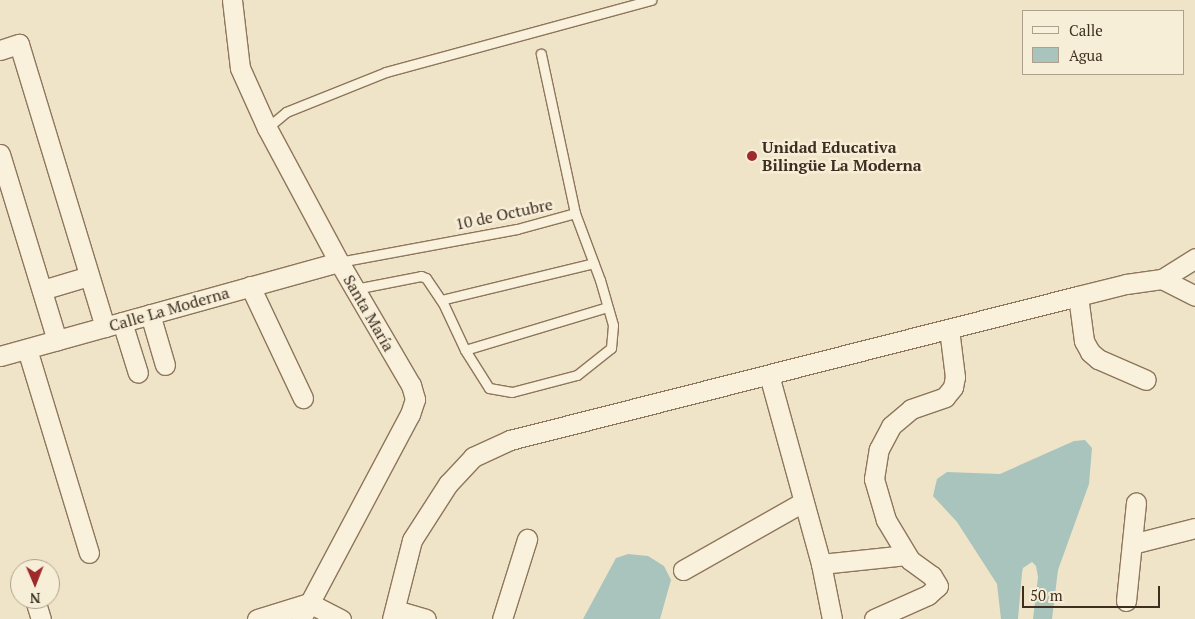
<!DOCTYPE html>
<html>
<head>
<meta charset="utf-8">
<style>
  body { margin:0 }
  #map { position:relative; width:1195px; height:619px; overflow:hidden; background:#f0e4c8; font-family:"PT Serif",serif }
  div>[style] { position:absolute }
  .water>* { inset:0; background:#a9c4bc }
  .roads { filter:drop-shadow(1px 0 #8d765c) drop-shadow(-1px 0 #8d765c) drop-shadow(0 1px #8d765c) drop-shadow(0 -1px #8d765c) }
  .lane>* { height:9px; margin:-4.5px; padding:0 4.5px; transform-origin:4.5px; border-radius:4.5px; background:#faf1dc }
  .street>* { height:19px; margin:-9.5px; padding:0 9.5px; transform-origin:9.5px; border-radius:9.5px; background:#faf1dc }
  .dots>* { width:14px; height:14px; translate:-50% -50%; box-sizing:border-box; border:2px solid #f7eed8; border-radius:50% }
  span { translate:-50% -50%; white-space:nowrap; text-align:center; line-height:1.15; -webkit-text-stroke:5px #f7eed8; paint-order:stroke }
  .poi-label { font-size:16px; color:#3d2e20; font-weight:700 }
  .left { translate:0 -50%; text-align:left }
  .street-label { font-size:16px; color:#3d2e20 }
  .legend { position:absolute; left:1022px; top:10px; width:162px; height:65px; box-sizing:border-box; background:#f7eed8; border:1px solid #ada18e; margin:0; padding:6px 9px; list-style:none; font-size:15px; color:#3d2e20 }
  .legend li { display:flex; align-items:center; gap:10px; height:25px }
  .legend b { width:25px; border:1px solid #ada18e }
  .north { position:absolute; left:10px; top:559px; width:50px; height:50px; box-sizing:border-box; background:#f7eed8; border:1px solid #ada18e; border-radius:50%; rotate:179deg; font-size:14px; font-weight:700; line-height:20px; text-align:center; color:#3d2e20 }
  .north::after { content:''; display:block; margin:auto; width:18px; height:22px; background:#9e2a2b; clip-path:polygon(50% 0,100% 100%,50% 72%,0 100%) }
  .scale { position:absolute; left:1022px; top:586px; width:138px; height:22px; box-sizing:border-box; border:2px solid #3d2e20; border-top:0; padding-left:6px; font-size:15px; line-height:18px; white-space:nowrap; color:#3d2e20; -webkit-text-stroke:4px #f7eed8; paint-order:stroke }
</style>
</head>
<body>
<div id="map">
  <div class="water">
    <i style="clip-path:polygon(1085px 440px,1092px 448px,1089px 484px,1058px 570px,1052px 619px,1033px 619px,1038px 577px,1036px 566px,1032px 562px,1023px 568px,1022px 573px,1018px 619px,1001px 619px,997px 584px,957px 522px,933px 496px,937px 479px,947px 472px,1000px 474px,1074px 441px)"></i>
    <i style="clip-path:polygon(628px 554px,648px 556px,664px 566px,671px 580px,660px 619px,583px 619px,616px 558px)"></i>
  </div>
  <div class="roads">
    <div class="lane">
      <i style="left:267px;top:128px;width:25px;rotate:-40deg"></i>
      <i style="left:286px;top:112px;width:108px;rotate:-21.8deg"></i>
      <i style="left:386px;top:72px;width:275px;rotate:-15.2deg"></i>
      <i style="left:339px;top:262px;width:181px;rotate:-10.5deg"></i>
      <i style="left:517px;top:229px;width:60px;rotate:-15.4deg"></i>
      <i style="left:355px;top:289px;width:67px;rotate:-11.1deg"></i>
      <i style="left:421px;top:276px;width:5px;rotate:22deg"></i>
      <i style="left:426px;top:278px;width:30px;rotate:56deg"></i>
      <i style="left:443px;top:303px;width:52px;rotate:64.9deg"></i>
      <i style="left:465px;top:350px;width:45px;rotate:57.7deg"></i>
      <i style="left:489px;top:388px;width:23px;rotate:10deg"></i>
      <i style="left:512px;top:392px;width:67px;rotate:-14.7deg"></i>
      <i style="left:577px;top:375px;width:43px;rotate:-38.5deg"></i>
      <i style="left:611px;top:348px;width:23px;rotate:-85deg"></i>
      <i style="left:613px;top:325px;width:47px;rotate:-106.1deg"></i>
      <i style="left:600px;top:280px;width:72px;rotate:-110.5deg"></i>
      <i style="left:575px;top:213px;width:163px;rotate:-102.1deg"></i>
      <i style="left:441px;top:300px;width:157px;rotate:-13.6deg"></i>
      <i style="left:465px;top:350px;width:148px;rotate:-16.8deg"></i>
    </div>
    <div class="street">
      <i style="left:232px;top:0;width:68px;rotate:83.3deg"></i>
      <i style="left:240px;top:68px;width:66px;rotate:65.8deg"></i>
      <i style="left:267px;top:128px;width:152px;rotate:61.8deg"></i>
      <i style="left:339px;top:262px;width:143px;rotate:59.7deg"></i>
      <i style="left:411px;top:385px;width:15px;rotate:74deg"></i>
      <i style="left:415px;top:399px;width:16px;rotate:108deg"></i>
      <i style="left:410px;top:414px;width:232px;rotate:118deg"></i>
      <i style="left:0;top:50px;width:20px;rotate:-18deg"></i>
      <i style="left:19px;top:44px;width:296px;rotate:73.1deg"></i>
      <i style="left:0;top:154px;width:195px;rotate:73deg"></i>
      <i style="left:1162px;top:279px;width:37px;rotate:27deg"></i>
      <i style="left:250px;top:286px;width:124px;rotate:64.7deg"></i>
      <i style="left:42px;top:290px;width:49px;rotate:-16.6deg"></i>
      <i style="left:1078px;top:296px;width:45px;rotate:82.4deg"></i>
      <i style="left:1084px;top:341px;width:13px;rotate:61deg"></i>
      <i style="left:1090px;top:352px;width:11px;rotate:41deg"></i>
      <i style="left:1098px;top:359px;width:52px;rotate:23.6deg"></i>
      <i style="left:150px;top:314px;width:53px;rotate:73.6deg"></i>
      <i style="left:122px;top:322px;width:53px;rotate:72.6deg"></i>
      <i style="left:27px;top:349px;width:213px;rotate:73.1deg"></i>
      <i style="left:0;top:356px;width:352px;rotate:-15.5deg"></i>
      <i style="left:769px;top:375px;width:196px;rotate:74.6deg"></i>
      <i style="left:821px;top:564px;width:56px;rotate:78.7deg"></i>
      <i style="left:1132px;top:544px;width:65px;rotate:-14.3deg"></i>
      <i style="left:821px;top:564px;width:86px;rotate:-6deg"></i>
      <i style="left:683px;top:570px;width:138px;rotate:-29.5deg"></i>
      <i style="left:1126px;top:601px;width:99px;rotate:-84.2deg"></i>
      <i style="left:36px;top:603px;width:17px;rotate:73deg"></i>
      <i style="left:395px;top:610px;width:32px;rotate:16deg"></i>
      <i style="left:257px;top:619px;width:54px;rotate:-17.1deg"></i>
      <i style="left:309px;top:603px;width:36px;rotate:27deg"></i>
      <i style="left:392px;top:619px;width:81px;rotate:-75.8deg"></i>
      <i style="left:412px;top:540px;width:67px;rotate:-57.3deg"></i>
      <i style="left:448px;top:484px;width:37px;rotate:-47deg"></i>
      <i style="left:473px;top:457px;width:41px;rotate:-24.7deg"></i>
      <i style="left:510px;top:440px;width:586px;rotate:-14.23deg"></i>
      <i style="left:1078px;top:296px;width:49px;rotate:-14deg"></i>
      <i style="left:1126px;top:284px;width:36px;rotate:-8deg"></i>
      <i style="left:1162px;top:279px;width:39px;rotate:-32deg"></i>
      <i style="left:502px;top:619px;width:84px;rotate:-72.6deg"></i>
      <i style="left:874px;top:619px;width:59px;rotate:-24deg"></i>
      <i style="left:928px;top:595px;width:13px;rotate:-42deg"></i>
      <i style="left:938px;top:586px;width:12px;rotate:-121deg"></i>
      <i style="left:932px;top:576px;width:27px;rotate:-144deg"></i>
      <i style="left:910px;top:560px;width:47px;rotate:-121deg"></i>
      <i style="left:886px;top:520px;width:43px;rotate:-106.3deg"></i>
      <i style="left:874px;top:479px;width:30px;rotate:-81deg"></i>
      <i style="left:879px;top:449px;width:26px;rotate:-62deg"></i>
      <i style="left:891px;top:426px;width:26px;rotate:-40deg"></i>
      <i style="left:911px;top:409px;width:36px;rotate:-19deg"></i>
      <i style="left:945px;top:397px;width:13px;rotate:-51deg"></i>
      <i style="left:953px;top:387px;width:10px;rotate:-79deg"></i>
      <i style="left:955px;top:377px;width:48px;rotate:-97.1deg"></i>
    </div>
  </div>
  <div class="dots">
    <i style="left:752px;top:156px;background:#9e2a2b"></i>
  </div>
  <div class="poi-label">
    <span class="left" style="left:762px;top:156px">Unidad Educativa<br>Bilingüe La Moderna</span>
  </div>
  <div class="street-label">
    <span style="left:504px;top:214px;rotate:-12deg">10 de Octubre</span>
    <span style="left:169px;top:309px;rotate:-16deg">Calle La Moderna</span>
    <span style="left:369px;top:313px;rotate:60deg">Santa María</span>
  </div>
  <ul class="legend">
  <li><b style="height:6px;background:#faf1dc"></b>Calle</li>
  <li><b style="height:14px;background:#a9c4bc"></b>Agua</li>
  </ul>
  <div class="north">N</div>
  <div class="scale">50 m</div>
</div>
</body>
</html>
